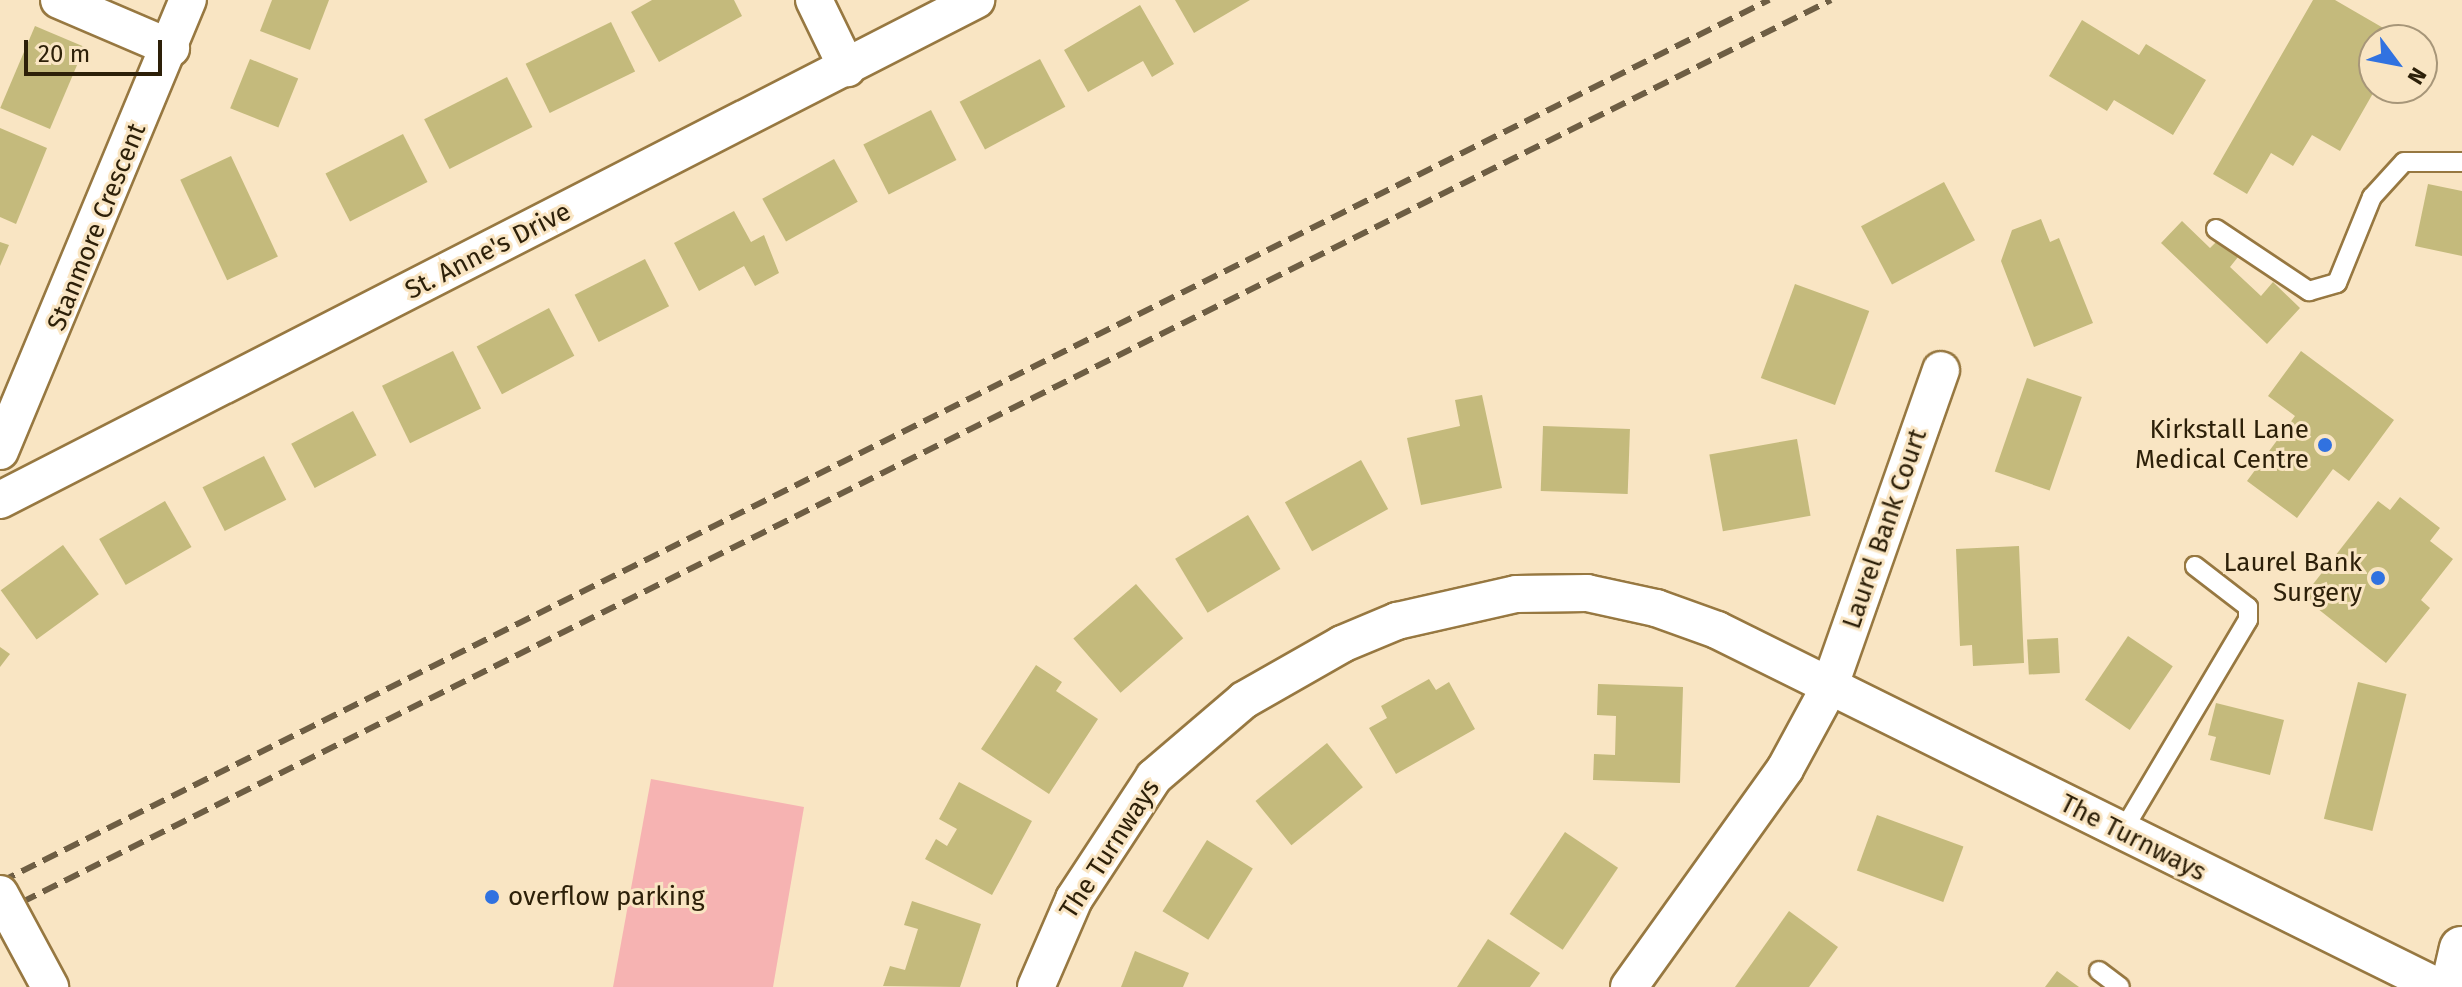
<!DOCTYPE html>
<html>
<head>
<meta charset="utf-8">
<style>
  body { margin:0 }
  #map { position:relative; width:2462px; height:987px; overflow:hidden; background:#f9e5c3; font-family:"Fira Sans",sans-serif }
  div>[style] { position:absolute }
  .green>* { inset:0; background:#f6b3b2 }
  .building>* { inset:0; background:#c4ba7c; transform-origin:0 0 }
  .roads { filter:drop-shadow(2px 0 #977841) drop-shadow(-2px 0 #977841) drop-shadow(0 2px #977841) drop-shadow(0 -2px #977841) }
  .lane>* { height:18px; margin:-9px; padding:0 9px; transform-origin:9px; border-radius:9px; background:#fff }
  .street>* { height:36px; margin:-18px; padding:0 18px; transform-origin:18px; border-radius:18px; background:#fff }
  .secondary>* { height:44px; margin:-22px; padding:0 22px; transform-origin:22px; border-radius:22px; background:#fff }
  .rail>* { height:6px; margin-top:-3px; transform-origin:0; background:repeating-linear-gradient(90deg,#6e5e44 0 16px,transparent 0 24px) }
  .bridges { filter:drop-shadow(2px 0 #977841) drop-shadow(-2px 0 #977841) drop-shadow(0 2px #977841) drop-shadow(0 -2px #977841) }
  .street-bridge>* { height:36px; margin:-18px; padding:0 18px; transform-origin:18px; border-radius:18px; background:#fff }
  .dots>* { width:22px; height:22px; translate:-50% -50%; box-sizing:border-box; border:4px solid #f9e5c3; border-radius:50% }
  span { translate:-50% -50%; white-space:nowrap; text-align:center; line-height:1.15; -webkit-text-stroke:6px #f9e5c3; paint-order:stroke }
  .street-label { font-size:26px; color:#2d2009 }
  .poi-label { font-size:26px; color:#2d2009 }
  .right { translate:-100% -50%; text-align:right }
  .left { translate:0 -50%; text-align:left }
  .north { position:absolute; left:2358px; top:24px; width:80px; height:80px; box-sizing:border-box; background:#f9e5c3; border:2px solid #a79679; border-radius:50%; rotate:122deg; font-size:22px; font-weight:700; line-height:32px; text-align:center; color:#2d2009 }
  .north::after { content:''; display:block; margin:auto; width:28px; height:36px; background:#3172e0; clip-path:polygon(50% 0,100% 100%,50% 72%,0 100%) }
  .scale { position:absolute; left:24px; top:40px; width:138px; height:36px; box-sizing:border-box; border:4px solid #2d2009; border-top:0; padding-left:10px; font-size:24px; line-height:28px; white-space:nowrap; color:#2d2009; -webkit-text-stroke:6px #f9e5c3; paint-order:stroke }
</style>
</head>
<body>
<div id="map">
  <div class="green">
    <i style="clip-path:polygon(651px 779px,804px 807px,773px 987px,613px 987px)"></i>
  </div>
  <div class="building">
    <i style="clip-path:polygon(272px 0,329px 0,310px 50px,260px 31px)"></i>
    <i style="clip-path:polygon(652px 0,734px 0,742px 16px,659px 62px,631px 12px)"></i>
    <i style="clip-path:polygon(1175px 0,1250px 0,1194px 33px)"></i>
    <i style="clip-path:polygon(2313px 0,2335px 0,2404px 40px,2374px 40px,2376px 88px,2340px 151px,2312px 135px,2293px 166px,2271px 153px,2247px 194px,2213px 174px)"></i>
    <i style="clip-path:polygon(1140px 5px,1174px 64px,1152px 77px,1143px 61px,1088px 92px,1064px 50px)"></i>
    <i style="clip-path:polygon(2082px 20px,2139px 55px,2146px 44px,2206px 80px,2173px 135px,2114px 100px,2107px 111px,2049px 76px)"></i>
    <i style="left:611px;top:22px;width:55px;height:95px;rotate:64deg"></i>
    <i style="left:35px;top:26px;width:54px;height:89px;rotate:23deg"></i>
    <i style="left:250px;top:59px;width:52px;height:53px;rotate:22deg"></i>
    <i style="left:1040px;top:59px;width:54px;height:91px;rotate:62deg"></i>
    <i style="left:507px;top:77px;width:56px;height:93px;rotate:63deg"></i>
    <i style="left:931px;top:110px;width:56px;height:76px;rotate:63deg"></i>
    <i style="clip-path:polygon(0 128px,47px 148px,16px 224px,0 217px)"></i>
    <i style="left:403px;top:134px;width:54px;height:87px;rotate:63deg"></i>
    <i style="left:231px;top:156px;width:111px;height:56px;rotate:65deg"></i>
    <i style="left:834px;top:159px;width:49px;height:82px;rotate:61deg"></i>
    <i style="left:1944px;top:182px;width:66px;height:94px;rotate:62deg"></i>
    <i style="clip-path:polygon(2428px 184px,2462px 191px,2462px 256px,2415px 246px)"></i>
    <i style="clip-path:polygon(734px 211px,751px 242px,764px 235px,779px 273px,755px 286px,744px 266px,699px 291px,674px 243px)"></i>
    <i style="clip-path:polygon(2041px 219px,2050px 242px,2059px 238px,2093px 323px,2034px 347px,2001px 261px,2012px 230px)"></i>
    <i style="clip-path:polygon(2182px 221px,2210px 248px,2219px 239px,2238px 257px,2230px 267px,2261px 296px,2273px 282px,2300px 308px,2267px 344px,2161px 243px)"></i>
    <i style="clip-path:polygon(0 242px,9px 245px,0 266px)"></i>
    <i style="left:645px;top:259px;width:53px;height:79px;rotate:63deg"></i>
    <i style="left:1795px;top:284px;width:79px;height:100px;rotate:20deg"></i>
    <i style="left:549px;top:308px;width:54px;height:82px;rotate:62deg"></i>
    <i style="left:453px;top:351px;width:64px;height:79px;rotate:64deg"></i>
    <i style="clip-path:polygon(2301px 351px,2394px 420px,2349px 481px,2333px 469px,2297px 518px,2247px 481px,2295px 416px,2268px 396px)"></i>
    <i style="left:2027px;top:378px;width:58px;height:99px;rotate:19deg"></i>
    <i style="clip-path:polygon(1482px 395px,1502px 488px,1421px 505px,1407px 438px,1460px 426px,1455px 400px)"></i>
    <i style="left:353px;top:411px;width:50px;height:70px;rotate:62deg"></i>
    <i style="left:1543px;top:426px;width:87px;height:65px;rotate:2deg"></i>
    <i style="left:1797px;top:439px;width:78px;height:89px;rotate:80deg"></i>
    <i style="left:264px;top:456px;width:49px;height:69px;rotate:63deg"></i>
    <i style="left:1361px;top:460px;width:56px;height:87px;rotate:61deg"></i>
    <i style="clip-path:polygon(2400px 497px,2440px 528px,2430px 541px,2453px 559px,2421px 600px,2430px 608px,2386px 663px,2303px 597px,2378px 501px,2390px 510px)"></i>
    <i style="left:165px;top:501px;width:53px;height:76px;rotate:60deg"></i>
    <i style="left:1248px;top:515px;width:63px;height:85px;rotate:59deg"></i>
    <i style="left:63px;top:545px;width:61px;height:77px;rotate:54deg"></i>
    <i style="clip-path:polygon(2019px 546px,2024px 663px,1973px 666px,1972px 645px,1960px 646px,1956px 549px)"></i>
    <i style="left:1136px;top:584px;width:72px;height:83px;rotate:49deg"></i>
    <i style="left:2128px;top:636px;width:54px;height:77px;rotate:34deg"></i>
    <i style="left:2058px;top:638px;width:35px;height:31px;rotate:87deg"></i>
    <i style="clip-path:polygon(0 647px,10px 654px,0 667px)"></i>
    <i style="clip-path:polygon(1036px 665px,1062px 682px,1056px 691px,1098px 719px,1049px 794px,981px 749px)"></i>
    <i style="clip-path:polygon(1429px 679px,1436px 690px,1449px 682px,1475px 729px,1396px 774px,1369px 728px,1387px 718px,1381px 706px)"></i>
    <i style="left:2358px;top:682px;width:50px;height:141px;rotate:14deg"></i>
    <i style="clip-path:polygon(1598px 684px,1683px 687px,1680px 783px,1593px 780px,1594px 754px,1615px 755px,1616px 716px,1597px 715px)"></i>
    <i style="clip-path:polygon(2216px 703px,2284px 720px,2270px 775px,2210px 760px,2216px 737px,2208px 735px)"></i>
    <i style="left:1327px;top:743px;width:57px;height:92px;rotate:51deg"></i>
    <i style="clip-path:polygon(959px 782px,1032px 821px,992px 895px,925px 859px,936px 839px,947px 846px,957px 829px,939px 819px)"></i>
    <i style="left:1877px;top:815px;width:92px;height:59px;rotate:20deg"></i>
    <i style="left:1565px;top:832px;width:64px;height:99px;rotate:34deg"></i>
    <i style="left:1207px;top:840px;width:54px;height:84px;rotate:32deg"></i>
    <i style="clip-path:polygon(912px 901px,981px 924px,960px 987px,883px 986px,890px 966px,905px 970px,918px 929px,904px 925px)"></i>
    <i style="clip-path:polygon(1789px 911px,1838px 947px,1809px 987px,1735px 987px)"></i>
    <i style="clip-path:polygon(1488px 939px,1540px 973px,1530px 987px,1457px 987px)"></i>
    <i style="clip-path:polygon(1135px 951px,1189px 973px,1183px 987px,1121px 987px)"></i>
    <i style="clip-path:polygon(2057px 971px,2079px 987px,2045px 987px)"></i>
  </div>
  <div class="roads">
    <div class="lane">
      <i style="left:2216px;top:229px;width:112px;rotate:33.7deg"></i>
      <i style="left:2309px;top:291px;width:29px;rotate:-16deg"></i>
      <i style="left:2337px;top:283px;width:93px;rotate:-67.9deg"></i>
      <i style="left:2372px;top:197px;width:47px;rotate:-47.6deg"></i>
      <i style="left:2404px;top:162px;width:58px"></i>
      <i style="left:2122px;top:832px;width:247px;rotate:-59.3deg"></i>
      <i style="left:2248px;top:620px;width:13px;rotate:-90deg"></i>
      <i style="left:2248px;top:607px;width:67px;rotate:-142.3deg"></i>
      <i style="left:2099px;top:971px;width:26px;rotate:37deg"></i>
    </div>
    <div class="street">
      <i style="left:59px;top:0;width:122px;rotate:23.2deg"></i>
      <i style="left:814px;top:0;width:76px;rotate:64.1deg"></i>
      <i style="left:0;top:451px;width:489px;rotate:-67.4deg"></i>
      <i style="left:0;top:500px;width:1097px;rotate:-27.13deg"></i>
      <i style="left:1036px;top:987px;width:96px;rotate:-66.6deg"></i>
      <i style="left:1074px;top:899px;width:146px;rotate:-56.7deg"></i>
      <i style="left:1154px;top:777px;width:118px;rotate:-40.5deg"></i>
      <i style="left:1244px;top:700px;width:113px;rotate:-29.7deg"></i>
      <i style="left:1342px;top:644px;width:60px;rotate:-22.7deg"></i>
      <i style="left:1397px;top:621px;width:122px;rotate:-12.8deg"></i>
      <i style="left:1516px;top:594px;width:71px;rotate:-0.8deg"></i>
      <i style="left:1587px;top:593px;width:71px;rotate:12.3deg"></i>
      <i style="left:1656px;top:608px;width:65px;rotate:19.8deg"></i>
      <i style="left:1717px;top:630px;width:805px;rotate:26.34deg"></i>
      <i style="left:1629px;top:987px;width:268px;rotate:-54.4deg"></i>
      <i style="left:1785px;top:769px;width:92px;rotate:-61.5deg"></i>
      <i style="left:1829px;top:688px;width:337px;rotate:-70.6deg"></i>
    </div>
    <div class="secondary">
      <i style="left:2453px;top:987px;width:39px;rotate:-77deg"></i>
    </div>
  </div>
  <div class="rail">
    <i style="left:0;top:882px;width:1977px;rotate:-26.5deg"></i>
    <i style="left:0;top:913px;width:2046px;rotate:-26.5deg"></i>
  </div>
  <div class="bridges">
    <div class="street-bridge">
      <i style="left:0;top:894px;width:106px;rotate:61.7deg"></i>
    </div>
  </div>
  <div class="dots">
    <i style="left:2325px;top:445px;background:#3172e0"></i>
    <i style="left:2378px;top:578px;background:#3172e0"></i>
    <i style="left:492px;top:897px;background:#3172e0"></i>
  </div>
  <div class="street-label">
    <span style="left:97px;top:227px;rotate:-68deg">Stanmore Crescent</span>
    <span style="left:488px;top:251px;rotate:-27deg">St. Anne's Drive</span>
    <span style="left:1885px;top:529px;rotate:-71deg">Laurel Bank Court</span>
    <span style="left:2133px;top:838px;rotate:27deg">The Turnways</span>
    <span style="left:1110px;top:849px;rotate:-57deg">The Turnways</span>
  </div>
  <div class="poi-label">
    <span class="right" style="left:2309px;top:445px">Kirkstall Lane<br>Medical Centre</span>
    <span class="right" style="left:2362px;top:578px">Laurel Bank<br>Surgery</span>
    <span class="left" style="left:508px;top:897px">overflow parking</span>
  </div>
  <div class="north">N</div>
  <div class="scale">20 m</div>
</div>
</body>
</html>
